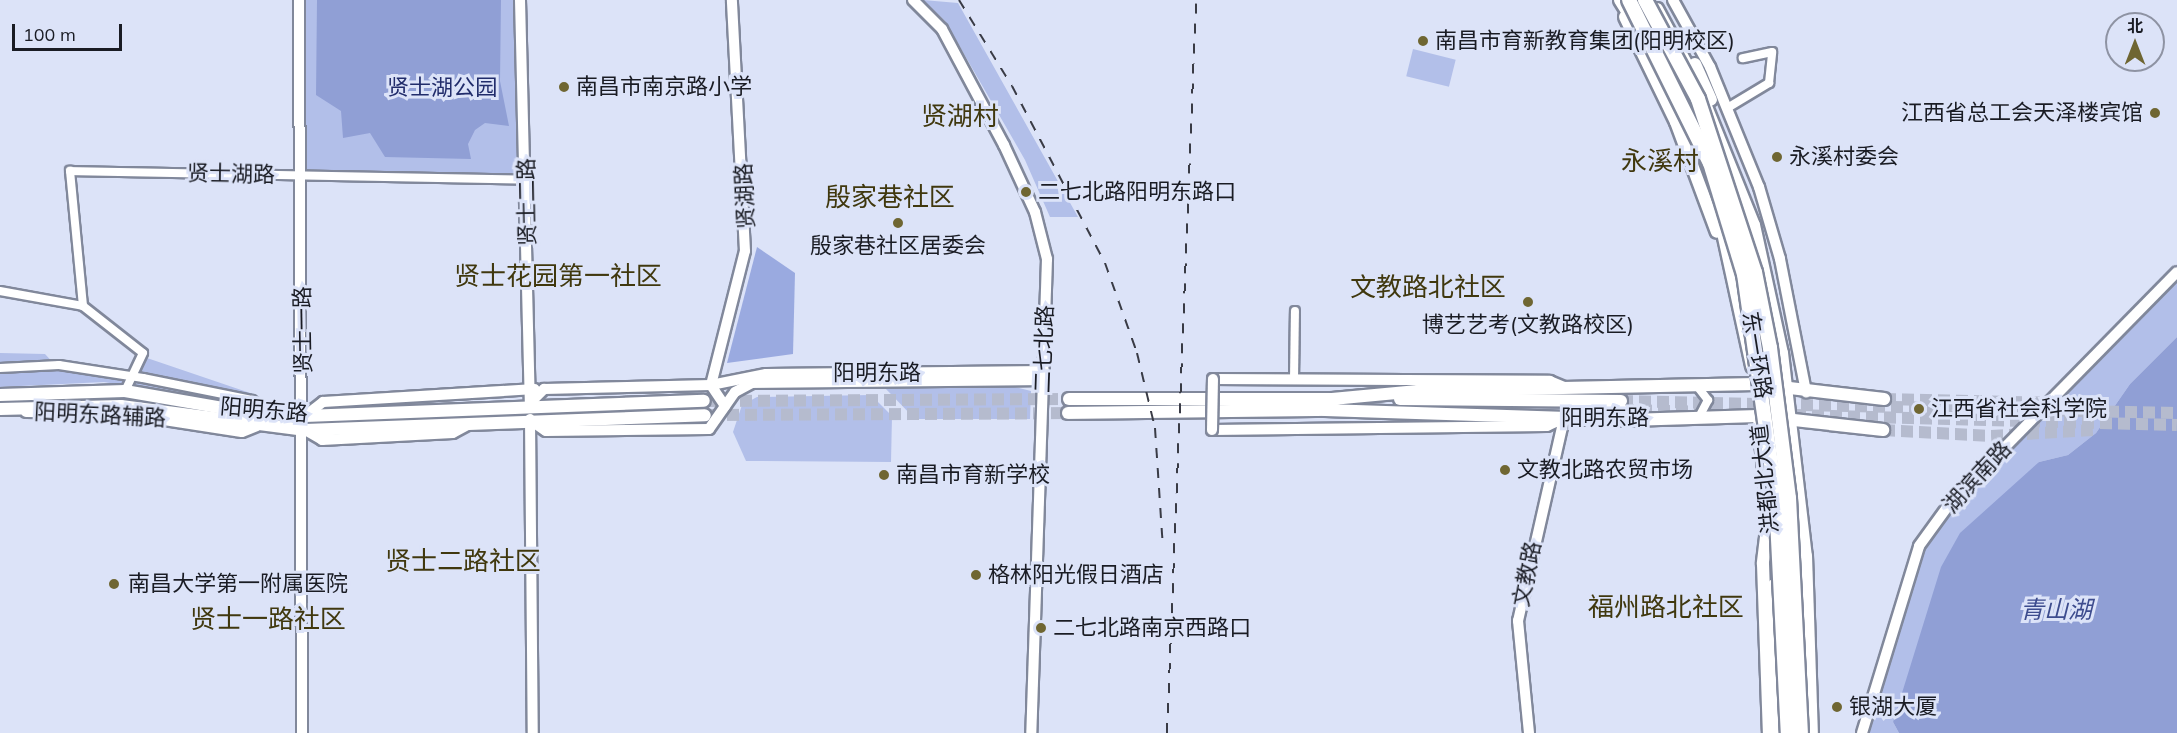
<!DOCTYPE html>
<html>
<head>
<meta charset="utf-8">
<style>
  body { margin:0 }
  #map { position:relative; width:2177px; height:733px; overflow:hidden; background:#dce3f8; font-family:Mulish,"Noto Sans SC",sans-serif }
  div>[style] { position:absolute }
  .green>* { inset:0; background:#b2bfe9; transform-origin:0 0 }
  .forest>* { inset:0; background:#9aaae0 }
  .water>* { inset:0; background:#909fd5 }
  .primary-tunnel>* { height:12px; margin-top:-6px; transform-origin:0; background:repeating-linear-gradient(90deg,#b5bbce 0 12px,transparent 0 18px) }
  .roads { filter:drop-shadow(2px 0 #81889b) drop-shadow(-2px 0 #81889b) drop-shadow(0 2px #81889b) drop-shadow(0 -2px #81889b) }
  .street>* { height:8px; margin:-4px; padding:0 4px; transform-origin:4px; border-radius:4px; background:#fff }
  .secondary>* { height:10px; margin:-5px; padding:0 5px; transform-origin:5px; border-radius:5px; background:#fff }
  .primary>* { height:12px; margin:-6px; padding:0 6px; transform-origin:6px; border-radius:6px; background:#fff }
  .rail>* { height:2px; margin-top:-1px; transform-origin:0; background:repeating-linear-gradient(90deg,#393b45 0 10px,transparent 0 20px) }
  .bridges { filter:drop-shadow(2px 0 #81889b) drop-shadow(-2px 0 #81889b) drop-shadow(0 2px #81889b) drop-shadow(0 -2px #81889b) }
  .secondary-bridge>* { height:10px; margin:-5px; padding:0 5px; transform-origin:5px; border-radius:5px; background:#fff }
  .highway-bridge>* { height:14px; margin:-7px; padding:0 7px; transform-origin:7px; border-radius:7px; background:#fff }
  .dots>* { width:16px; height:16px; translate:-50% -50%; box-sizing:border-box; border:3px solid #dce3f8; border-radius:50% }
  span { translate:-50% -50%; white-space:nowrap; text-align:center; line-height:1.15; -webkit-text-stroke:6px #dce3f8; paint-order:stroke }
  .poi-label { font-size:22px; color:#1a1c24 }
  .left { translate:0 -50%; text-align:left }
  .right { translate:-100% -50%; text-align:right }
  .park-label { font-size:22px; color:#212c6b }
  .street-label { font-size:22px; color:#1a1c24 }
  .water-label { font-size:24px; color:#3d4c8e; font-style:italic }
  .quarter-label { font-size:26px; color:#40380e }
  .north { position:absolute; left:2105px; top:12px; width:60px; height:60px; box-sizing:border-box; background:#dce3f8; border:2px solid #8e93a3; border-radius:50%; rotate:0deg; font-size:16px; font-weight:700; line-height:24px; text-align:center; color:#1a1c24 }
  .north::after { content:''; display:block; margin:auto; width:21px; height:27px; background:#6f6632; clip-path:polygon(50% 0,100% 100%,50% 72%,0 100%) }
  .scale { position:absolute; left:12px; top:24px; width:110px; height:27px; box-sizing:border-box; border:3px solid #1a1c24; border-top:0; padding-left:8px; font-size:18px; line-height:21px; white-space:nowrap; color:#1a1c24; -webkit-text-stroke:4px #dce3f8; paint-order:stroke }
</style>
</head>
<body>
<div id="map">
  <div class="green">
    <i style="left:302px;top:0;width:225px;height:173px"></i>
    <i style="clip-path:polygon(923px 0,958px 3px,1078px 217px,1050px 217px,1025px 160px,945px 21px)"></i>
    <i style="left:1413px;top:49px;width:44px;height:28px;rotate:14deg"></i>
    <i style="clip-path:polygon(2177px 277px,2177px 337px,2130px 384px,2096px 433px,2068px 455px,2039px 462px,1893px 722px,1899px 733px,1868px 733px,1923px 548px,1973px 486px)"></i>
    <i style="clip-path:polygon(0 353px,45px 354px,57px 367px,138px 374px,147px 358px,253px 394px,253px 407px,104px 382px,0 387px)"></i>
    <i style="clip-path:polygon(1011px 386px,1031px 391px,1030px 419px,915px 419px,884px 387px)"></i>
    <i style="clip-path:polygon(871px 395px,892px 416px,891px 462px,746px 461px,733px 432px,742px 405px,757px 397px)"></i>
  </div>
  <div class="forest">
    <i style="clip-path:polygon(757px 247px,795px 273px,793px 354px,727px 363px)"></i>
  </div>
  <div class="water">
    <i style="clip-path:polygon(317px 0,501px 0,500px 81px,509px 126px,485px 123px,475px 130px,468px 144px,471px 159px,385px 157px,370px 133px,343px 138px,341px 111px,316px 95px)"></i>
    <i style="clip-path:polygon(2177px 337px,2177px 733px,1899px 733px,1893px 722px,1941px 567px,1960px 533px,2039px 462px,2068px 455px,2096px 433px,2130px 384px)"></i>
  </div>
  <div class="primary-tunnel">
    <i style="left:1884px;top:399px;width:173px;rotate:1.3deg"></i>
    <i style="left:704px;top:401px;width:365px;rotate:-0.3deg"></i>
    <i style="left:1621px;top:401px;width:556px;rotate:1.24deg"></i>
    <i style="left:1622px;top:410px;width:92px;rotate:1.2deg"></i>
    <i style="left:709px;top:415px;width:359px;rotate:-0.3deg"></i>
    <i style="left:1794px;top:415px;width:383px;rotate:1.5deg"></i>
    <i style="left:1883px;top:430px;width:108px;rotate:3.2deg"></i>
    <i style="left:1991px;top:436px;width:102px;rotate:-3.4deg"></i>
  </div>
  <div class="roads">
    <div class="street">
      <i style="left:1729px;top:107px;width:47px;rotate:-31deg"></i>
      <i style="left:1769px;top:83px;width:31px;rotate:-84deg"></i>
      <i style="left:1772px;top:52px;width:30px;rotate:168deg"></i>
      <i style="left:0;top:291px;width:84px;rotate:10.2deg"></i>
      <i style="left:83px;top:306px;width:76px;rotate:38.1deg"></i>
      <i style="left:143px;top:353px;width:42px;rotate:115.3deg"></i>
      <i style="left:83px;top:306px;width:136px;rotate:-95.5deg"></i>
      <i style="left:70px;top:171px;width:457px;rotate:1.1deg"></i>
      <i style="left:0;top:368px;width:59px;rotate:-2.9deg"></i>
      <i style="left:59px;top:365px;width:85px;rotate:8.8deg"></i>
      <i style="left:143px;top:378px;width:111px;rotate:11.4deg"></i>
      <i style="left:252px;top:400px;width:22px;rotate:34deg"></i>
      <i style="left:1294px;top:379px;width:68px;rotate:-89.2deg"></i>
      <i style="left:1697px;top:386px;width:18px;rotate:52deg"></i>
      <i style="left:1708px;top:400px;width:19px;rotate:118deg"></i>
    </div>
    <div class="secondary">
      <i style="left:299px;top:0;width:733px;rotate:89.77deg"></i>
      <i style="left:520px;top:0;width:403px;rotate:88.6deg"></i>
      <i style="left:913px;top:0;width:41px;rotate:45deg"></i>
      <i style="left:942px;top:29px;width:132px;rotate:61.9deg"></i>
      <i style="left:1004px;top:145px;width:74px;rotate:65.2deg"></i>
      <i style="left:1035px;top:212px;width:49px;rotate:75.7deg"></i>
      <i style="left:1047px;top:259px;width:474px;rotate:91.9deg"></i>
      <i style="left:1673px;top:0;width:77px;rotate:61.1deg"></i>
      <i style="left:1710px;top:67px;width:130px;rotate:67.8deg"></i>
      <i style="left:1759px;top:187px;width:75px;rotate:73.7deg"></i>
      <i style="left:1780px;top:259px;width:136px;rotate:78.9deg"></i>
      <i style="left:1213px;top:379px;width:337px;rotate:0.3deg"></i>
      <i style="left:1550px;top:381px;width:15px;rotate:23deg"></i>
      <i style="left:530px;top:403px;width:20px;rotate:-45deg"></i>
      <i style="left:544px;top:389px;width:167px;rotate:-1.4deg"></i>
      <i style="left:711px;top:385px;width:56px;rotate:-11.3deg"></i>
      <i style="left:766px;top:374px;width:278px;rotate:-0.6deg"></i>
      <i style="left:725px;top:406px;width:25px;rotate:-124deg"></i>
      <i style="left:711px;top:385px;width:138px;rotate:-75.8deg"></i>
      <i style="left:745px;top:251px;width:251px;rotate:-93deg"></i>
      <i style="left:26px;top:412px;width:93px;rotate:0.6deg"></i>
      <i style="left:119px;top:413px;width:124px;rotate:8.8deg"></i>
      <i style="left:242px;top:432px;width:16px;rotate:-22deg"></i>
      <i style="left:305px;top:416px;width:23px;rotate:-38deg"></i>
      <i style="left:323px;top:402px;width:212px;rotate:-3.5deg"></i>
      <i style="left:530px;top:419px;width:314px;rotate:89.5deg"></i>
      <i style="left:530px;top:420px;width:19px;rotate:35deg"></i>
      <i style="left:546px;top:431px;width:163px;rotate:-0.7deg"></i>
      <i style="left:709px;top:429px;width:45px;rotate:-54.9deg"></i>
      <i style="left:735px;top:392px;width:19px;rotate:-28deg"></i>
      <i style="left:752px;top:383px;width:292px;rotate:-0.6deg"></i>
      <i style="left:305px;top:430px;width:20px;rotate:30deg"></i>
      <i style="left:322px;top:440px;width:131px;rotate:-3.1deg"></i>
      <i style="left:453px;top:433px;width:18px;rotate:-29deg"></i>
      <i style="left:1212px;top:430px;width:335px;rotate:-0.7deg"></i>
      <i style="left:1547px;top:426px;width:19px;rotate:-25deg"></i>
      <i style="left:1529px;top:733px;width:113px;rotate:-95.6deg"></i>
      <i style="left:1518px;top:621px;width:208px;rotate:-77.2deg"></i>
      <i style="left:1862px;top:733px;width:195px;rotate:-73deg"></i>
      <i style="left:1919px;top:546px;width:54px;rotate:-54deg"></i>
      <i style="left:1951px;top:502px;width:322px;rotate:-45.5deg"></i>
    </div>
    <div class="primary">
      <i style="left:1620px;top:0;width:26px;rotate:58deg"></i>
      <i style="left:1657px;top:9px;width:78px;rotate:61.8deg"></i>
      <i style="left:1625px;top:17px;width:117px;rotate:64.1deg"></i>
      <i style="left:1676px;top:122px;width:117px;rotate:69.6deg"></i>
      <i style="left:1695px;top:64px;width:39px;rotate:66deg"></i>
      <i style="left:1701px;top:94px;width:141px;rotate:68deg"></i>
      <i style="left:1754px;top:225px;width:131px;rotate:77.7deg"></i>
      <i style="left:1782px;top:353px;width:204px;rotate:83.3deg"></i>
      <i style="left:1806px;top:556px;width:177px;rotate:88.1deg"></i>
      <i style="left:1718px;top:210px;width:160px;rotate:77.7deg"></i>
      <i style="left:0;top:395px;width:125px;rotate:-1.8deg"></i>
      <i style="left:125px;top:391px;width:118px;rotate:9.8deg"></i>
      <i style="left:241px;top:411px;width:64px;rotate:4.5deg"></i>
      <i style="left:305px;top:416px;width:399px;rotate:-2.2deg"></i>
      <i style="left:1069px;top:399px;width:268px"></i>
      <i style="left:1332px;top:399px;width:86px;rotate:-5.3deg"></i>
      <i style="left:1418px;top:391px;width:338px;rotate:-1.2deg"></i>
      <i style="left:1756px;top:384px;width:129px;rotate:6.7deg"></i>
      <i style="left:1400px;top:399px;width:221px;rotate:0.5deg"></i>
      <i style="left:0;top:409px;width:121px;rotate:-1.4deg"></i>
      <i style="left:121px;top:406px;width:186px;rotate:7.4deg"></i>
      <i style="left:305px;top:430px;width:400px;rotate:-2.1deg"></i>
      <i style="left:1325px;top:410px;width:303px;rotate:1.9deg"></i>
      <i style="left:1628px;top:420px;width:130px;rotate:-1.8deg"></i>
      <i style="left:1758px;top:416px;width:126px;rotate:6.4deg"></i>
      <i style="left:1568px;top:410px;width:54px"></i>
      <i style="left:1068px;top:413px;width:263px;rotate:-0.7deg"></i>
      <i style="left:1759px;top:424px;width:118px;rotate:83.7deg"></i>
      <i style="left:1767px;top:529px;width:35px;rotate:97deg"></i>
      <i style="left:1763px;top:564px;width:169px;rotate:88deg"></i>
      <i style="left:1774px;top:585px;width:148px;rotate:88.5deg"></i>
    </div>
  </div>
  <div class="rail">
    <i style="left:959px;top:0;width:101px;rotate:58.4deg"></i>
    <i style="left:1012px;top:86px;width:200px;rotate:62.3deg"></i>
    <i style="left:1105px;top:263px;width:96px;rotate:70.4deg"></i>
    <i style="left:1137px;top:353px;width:77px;rotate:76.5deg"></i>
    <i style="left:1155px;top:428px;width:119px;rotate:86.2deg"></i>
    <i style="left:1167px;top:733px;width:734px;rotate:-87.73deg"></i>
  </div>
  <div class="bridges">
    <div class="secondary-bridge">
      <i style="left:1212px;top:430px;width:51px;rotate:-88.9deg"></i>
    </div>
    <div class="highway-bridge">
      <i style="left:1629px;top:0;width:182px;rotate:63.6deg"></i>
      <i style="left:1710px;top:163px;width:116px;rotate:73deg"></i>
      <i style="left:1744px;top:274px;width:228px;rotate:81.9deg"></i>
      <i style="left:1776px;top:500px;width:233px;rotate:87.1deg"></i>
      <i style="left:1645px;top:0;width:112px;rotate:61.8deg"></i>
      <i style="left:1698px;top:99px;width:182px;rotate:71.8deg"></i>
      <i style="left:1755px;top:272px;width:77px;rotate:78.8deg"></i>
      <i style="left:1770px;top:348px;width:151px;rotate:82.8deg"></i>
      <i style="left:1789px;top:498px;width:235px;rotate:87.1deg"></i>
    </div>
  </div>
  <div class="dots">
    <i style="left:1423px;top:41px;background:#6f6632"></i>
    <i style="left:564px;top:87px;background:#6f6632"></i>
    <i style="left:2155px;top:113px;background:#6f6632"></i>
    <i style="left:1777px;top:157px;background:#6f6632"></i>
    <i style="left:1026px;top:192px;background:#6f6632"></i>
    <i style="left:898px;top:223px;background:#6f6632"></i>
    <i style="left:1528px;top:302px;background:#6f6632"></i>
    <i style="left:1919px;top:409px;background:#6f6632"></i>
    <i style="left:1505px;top:470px;background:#6f6632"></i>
    <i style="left:884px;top:475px;background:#6f6632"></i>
    <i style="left:976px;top:575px;background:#6f6632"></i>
    <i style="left:114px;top:584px;background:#6f6632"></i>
    <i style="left:1041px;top:628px;background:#6f6632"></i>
    <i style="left:1837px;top:707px;background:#6f6632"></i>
  </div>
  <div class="poi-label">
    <span class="left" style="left:1435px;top:41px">南昌市育新教育集团(阳明校区)</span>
    <span class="left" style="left:576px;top:87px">南昌市南京路小学</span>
    <span class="right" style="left:2143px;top:113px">江西省总工会天泽楼宾馆</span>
    <span class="left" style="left:1789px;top:157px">永溪村委会</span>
    <span class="left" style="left:1038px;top:192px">二七北路阳明东路口</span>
    <span style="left:898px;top:246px">殷家巷社区居委会</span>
    <span style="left:1528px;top:325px">博艺艺考(文教路校区)</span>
    <span class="left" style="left:1931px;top:409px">江西省社会科学院</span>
    <span class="left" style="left:1517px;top:470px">文教北路农贸市场</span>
    <span class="left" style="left:896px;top:475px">南昌市育新学校</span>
    <span class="left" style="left:988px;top:575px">格林阳光假日酒店</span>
    <span class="left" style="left:128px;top:584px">南昌大学第一附属医院</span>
    <span class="left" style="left:1053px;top:628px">二七北路南京西路口</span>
    <span class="left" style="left:1849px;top:707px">银湖大厦</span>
  </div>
  <div class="park-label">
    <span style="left:442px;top:88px">贤士湖公园</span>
  </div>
  <div class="street-label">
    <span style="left:231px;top:174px;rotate:1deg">贤士湖路</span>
    <span style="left:745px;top:196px;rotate:-93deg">贤湖路</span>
    <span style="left:527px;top:202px;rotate:-91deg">贤士二路</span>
    <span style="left:303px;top:330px;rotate:-91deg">贤士一路</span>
    <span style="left:1044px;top:349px;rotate:-88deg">二七北路</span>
    <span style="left:1757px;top:355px;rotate:81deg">东一环路</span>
    <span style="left:877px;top:373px">阳明东路</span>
    <span style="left:264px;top:410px;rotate:5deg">阳明东路</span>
    <span style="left:100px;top:415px;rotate:3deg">阳明东路辅路</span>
    <span style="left:1605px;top:418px">阳明东路</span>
    <span style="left:1977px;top:477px;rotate:-47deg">湖滨南路</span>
    <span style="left:1765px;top:479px;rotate:-96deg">洪都北大道</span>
    <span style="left:1527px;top:574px;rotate:-79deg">文教路</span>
  </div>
  <div class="water-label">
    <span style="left:2056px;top:610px">青山湖</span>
  </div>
  <div class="quarter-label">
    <span style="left:960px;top:116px">贤湖村</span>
    <span style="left:1660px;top:161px">永溪村</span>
    <span style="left:890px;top:197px">殷家巷社区</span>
    <span style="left:558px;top:276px">贤士花园第一社区</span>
    <span style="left:1428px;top:287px">文教路北社区</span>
    <span style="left:463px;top:561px">贤士二路社区</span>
    <span style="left:1666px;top:607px">福州路北社区</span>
    <span style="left:268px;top:619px">贤士一路社区</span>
  </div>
  <div class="north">北</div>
  <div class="scale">100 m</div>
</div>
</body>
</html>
